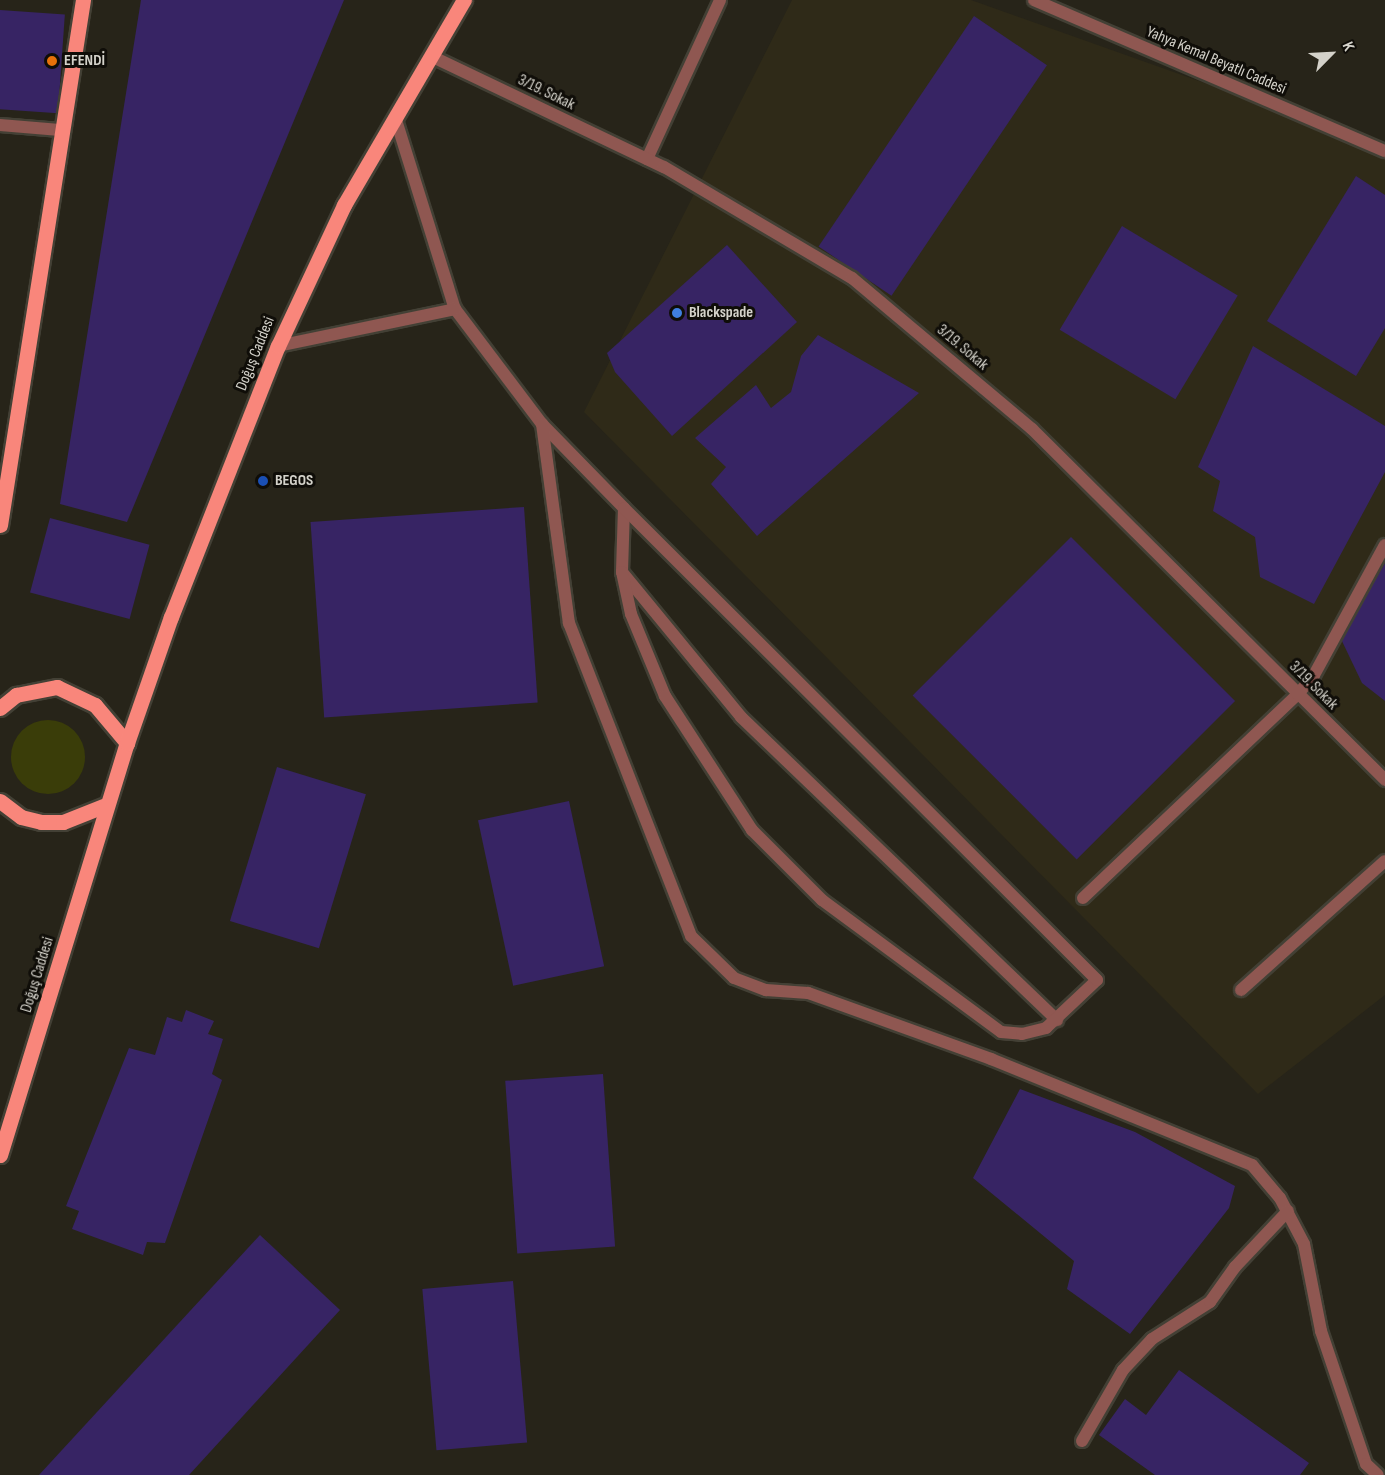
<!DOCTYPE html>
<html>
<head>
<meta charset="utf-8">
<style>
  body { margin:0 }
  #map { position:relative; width:1385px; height:1475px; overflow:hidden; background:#272419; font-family:"Sofia Sans Condensed",sans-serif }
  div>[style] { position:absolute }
  .built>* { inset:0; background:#2f2a18 }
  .green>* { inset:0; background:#3a3d09 }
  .round { border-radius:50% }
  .building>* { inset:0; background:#372464; transform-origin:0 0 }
  .roads { filter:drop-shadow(2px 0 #434035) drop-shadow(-2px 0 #434035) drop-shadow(0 2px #434035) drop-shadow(0 -2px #434035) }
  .service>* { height:12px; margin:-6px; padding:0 6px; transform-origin:6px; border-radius:6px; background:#8f5751 }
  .minor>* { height:12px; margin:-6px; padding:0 6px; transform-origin:6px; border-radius:6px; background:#8f5751 }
  .tertiary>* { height:12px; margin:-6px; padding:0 6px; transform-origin:6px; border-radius:6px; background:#8f5751 }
  .primary>* { height:15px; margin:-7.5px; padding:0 7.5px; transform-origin:7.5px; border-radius:7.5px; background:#f9867b }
  .dots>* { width:16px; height:16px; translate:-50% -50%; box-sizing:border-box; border:3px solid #0f0d08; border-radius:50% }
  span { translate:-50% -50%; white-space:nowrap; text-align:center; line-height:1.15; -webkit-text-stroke:6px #0f0d08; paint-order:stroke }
  .poi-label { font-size:16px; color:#d4d2ca; font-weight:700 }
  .left { translate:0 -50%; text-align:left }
  .street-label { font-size:16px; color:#d4d2ca }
  .north { position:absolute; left:1301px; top:24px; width:60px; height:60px; -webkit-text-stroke:4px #0f0d08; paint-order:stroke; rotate:66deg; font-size:16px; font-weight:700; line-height:24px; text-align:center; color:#d4d2ca }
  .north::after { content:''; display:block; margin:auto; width:21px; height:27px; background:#d4d2ca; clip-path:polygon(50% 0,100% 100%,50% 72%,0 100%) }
</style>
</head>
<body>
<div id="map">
  <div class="built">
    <i style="clip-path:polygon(792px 0,971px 0,1385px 147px,1385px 995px,1258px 1094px,584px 412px)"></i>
  </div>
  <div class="green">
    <i class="round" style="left:11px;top:720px;width:74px;height:74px"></i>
  </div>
  <div class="building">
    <i style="clip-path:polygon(141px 0,344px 0,127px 522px,60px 504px)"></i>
    <i style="left:0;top:10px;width:65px;height:99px;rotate:4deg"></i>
    <i style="left:974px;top:16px;width:88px;height:278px;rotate:34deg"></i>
    <i style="clip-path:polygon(1356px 176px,1385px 195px,1385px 328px,1356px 376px,1267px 321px)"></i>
    <i style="left:1122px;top:226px;width:135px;height:121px;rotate:31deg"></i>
    <i style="clip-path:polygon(727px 245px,797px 322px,672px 436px,615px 372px,607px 353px)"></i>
    <i style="clip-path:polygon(818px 335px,919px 393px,757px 536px,711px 484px,726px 467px,695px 438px,756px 385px,771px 408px,791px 392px,801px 356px)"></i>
    <i style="clip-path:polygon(1253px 346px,1385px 426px,1385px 472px,1314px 604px,1260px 577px,1255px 537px,1213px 511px,1220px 481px,1198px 467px)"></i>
    <i style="left:524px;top:507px;width:196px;height:214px;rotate:86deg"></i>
    <i style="left:50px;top:518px;width:103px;height:77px;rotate:15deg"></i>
    <i style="left:1071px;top:537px;width:232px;height:224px;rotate:45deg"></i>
    <i style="clip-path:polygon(1385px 563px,1385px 701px,1362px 683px,1341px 639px)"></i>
    <i style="left:277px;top:767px;width:93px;height:161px;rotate:17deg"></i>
    <i style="left:569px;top:801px;width:169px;height:93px;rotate:78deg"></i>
    <i style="clip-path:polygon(186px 1010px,214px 1021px,208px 1034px,223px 1039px,212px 1074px,222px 1080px,165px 1243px,147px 1242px,143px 1255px,72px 1229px,79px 1211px,66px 1206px,129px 1048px,155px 1055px,167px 1017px,182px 1022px)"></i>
    <i style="left:603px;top:1074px;width:173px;height:98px;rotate:86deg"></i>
    <i style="clip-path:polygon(1020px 1089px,1135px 1132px,1235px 1186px,1229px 1208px,1130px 1334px,1067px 1289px,1074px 1261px,973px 1178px)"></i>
    <i style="clip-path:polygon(260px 1235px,340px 1310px,189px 1475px,39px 1475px)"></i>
    <i style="left:513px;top:1281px;width:162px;height:91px;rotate:85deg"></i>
    <i style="clip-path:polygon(1179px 1370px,1309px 1463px,1300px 1475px,1155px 1475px,1099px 1435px,1125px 1399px,1146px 1415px)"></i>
  </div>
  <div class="roads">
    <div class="service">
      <i style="left:647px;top:159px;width:175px;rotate:-65.3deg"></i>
      <i style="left:542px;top:424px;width:117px;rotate:45.7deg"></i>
      <i style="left:624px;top:508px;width:64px;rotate:91.8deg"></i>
      <i style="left:622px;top:572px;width:188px;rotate:50.6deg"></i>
      <i style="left:741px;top:717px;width:438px;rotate:43.8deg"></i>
      <i style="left:622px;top:572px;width:43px;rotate:77.9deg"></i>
      <i style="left:631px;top:614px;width:89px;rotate:67.5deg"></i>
      <i style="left:665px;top:696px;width:160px;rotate:57deg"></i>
      <i style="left:752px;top:830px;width:99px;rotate:45deg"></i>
      <i style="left:822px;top:900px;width:222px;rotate:36.4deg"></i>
      <i style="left:1001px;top:1032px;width:21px;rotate:5deg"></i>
      <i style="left:1022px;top:1034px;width:25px;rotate:-14deg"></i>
      <i style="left:1046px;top:1028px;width:70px;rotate:-43.3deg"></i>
      <i style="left:1097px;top:980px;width:668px;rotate:-135.06deg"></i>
      <i style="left:1083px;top:898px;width:296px;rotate:-43.5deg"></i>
      <i style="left:1298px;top:694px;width:25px;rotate:-50deg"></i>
      <i style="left:1314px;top:675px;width:148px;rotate:-61.4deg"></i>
      <i style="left:1241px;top:990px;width:193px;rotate:-41.9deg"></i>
    </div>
    <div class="minor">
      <i style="left:433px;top:57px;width:256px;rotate:25.5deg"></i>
      <i style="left:664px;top:167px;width:218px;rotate:30.6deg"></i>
      <i style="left:852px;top:278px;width:235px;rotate:40deg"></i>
      <i style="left:1032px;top:429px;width:498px;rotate:44.8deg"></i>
      <i style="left:396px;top:120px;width:198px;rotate:72.7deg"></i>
      <i style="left:455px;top:309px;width:144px;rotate:52.9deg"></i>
      <i style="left:542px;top:424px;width:201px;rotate:82.3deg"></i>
      <i style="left:569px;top:623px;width:336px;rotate:68.7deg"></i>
      <i style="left:691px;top:936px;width:60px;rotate:44.3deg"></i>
      <i style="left:734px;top:978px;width:34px;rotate:21deg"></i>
      <i style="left:766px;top:990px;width:42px;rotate:4.1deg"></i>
      <i style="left:808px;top:993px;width:195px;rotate:19.8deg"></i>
      <i style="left:991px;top:1059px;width:282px;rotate:22.1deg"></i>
      <i style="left:1252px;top:1165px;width:43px;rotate:49.7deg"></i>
      <i style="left:1280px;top:1198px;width:52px;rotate:62.4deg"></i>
      <i style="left:1304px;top:1244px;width:89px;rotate:78.9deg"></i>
      <i style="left:1321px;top:1331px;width:140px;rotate:71.3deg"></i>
      <i style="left:1366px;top:1464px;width:16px;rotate:43deg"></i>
      <i style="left:0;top:125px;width:60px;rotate:4.8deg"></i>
      <i style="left:278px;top:346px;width:181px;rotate:-11.8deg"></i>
      <i style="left:1082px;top:1441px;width:82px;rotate:-60deg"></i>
      <i style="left:1123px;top:1370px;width:42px;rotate:-46.9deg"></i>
      <i style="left:1152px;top:1339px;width:69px;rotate:-32.5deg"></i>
      <i style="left:1210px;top:1302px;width:43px;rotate:-54.5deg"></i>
      <i style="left:1235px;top:1267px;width:77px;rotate:-46.6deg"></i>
    </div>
    <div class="tertiary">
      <i style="left:1034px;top:0;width:382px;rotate:23.3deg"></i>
    </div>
    <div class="primary">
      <i style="left:0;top:525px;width:532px;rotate:-81.02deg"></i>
      <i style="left:0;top:708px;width:21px;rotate:-39deg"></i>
      <i style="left:16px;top:695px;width:42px;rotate:-11deg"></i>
      <i style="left:57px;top:687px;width:42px;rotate:25.3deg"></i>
      <i style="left:95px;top:705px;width:50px;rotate:49.9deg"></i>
      <i style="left:0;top:801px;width:26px;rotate:37deg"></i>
      <i style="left:21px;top:817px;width:21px;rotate:14deg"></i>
      <i style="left:41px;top:822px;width:22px"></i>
      <i style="left:63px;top:822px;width:46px;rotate:-21.6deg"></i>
      <i style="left:0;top:1155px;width:431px;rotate:-72.9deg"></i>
      <i style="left:127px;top:743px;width:133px;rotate:-70.8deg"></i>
      <i style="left:171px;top:617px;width:291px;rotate:-68.5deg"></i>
      <i style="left:278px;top:346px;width:156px;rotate:-64.9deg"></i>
      <i style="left:344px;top:205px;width:238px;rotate:-59.7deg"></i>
    </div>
  </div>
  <div class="dots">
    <i style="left:52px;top:61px;background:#e8710a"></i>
    <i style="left:677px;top:313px;background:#3f7fe0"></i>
    <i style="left:263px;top:481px;background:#1a4fb4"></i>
  </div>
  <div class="poi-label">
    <span class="left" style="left:64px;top:61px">EFENDİ</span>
    <span class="left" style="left:689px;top:313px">Blackspade</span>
    <span class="left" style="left:275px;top:481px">BEGOS</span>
  </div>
  <div class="street-label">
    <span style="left:1216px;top:61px;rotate:23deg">Yahya Kemal Beyatlı Caddesi</span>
    <span style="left:546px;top:93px;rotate:26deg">3/19. Sokak</span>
    <span style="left:962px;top:348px;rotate:40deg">3/19. Sokak</span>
    <span style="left:256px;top:354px;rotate:-68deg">Doğuş Caddesi</span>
    <span style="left:1313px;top:686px;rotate:45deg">3/19. Sokak</span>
    <span style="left:38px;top:975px;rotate:-73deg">Doğuş Caddesi</span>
  </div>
  <div class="north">K</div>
</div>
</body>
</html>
